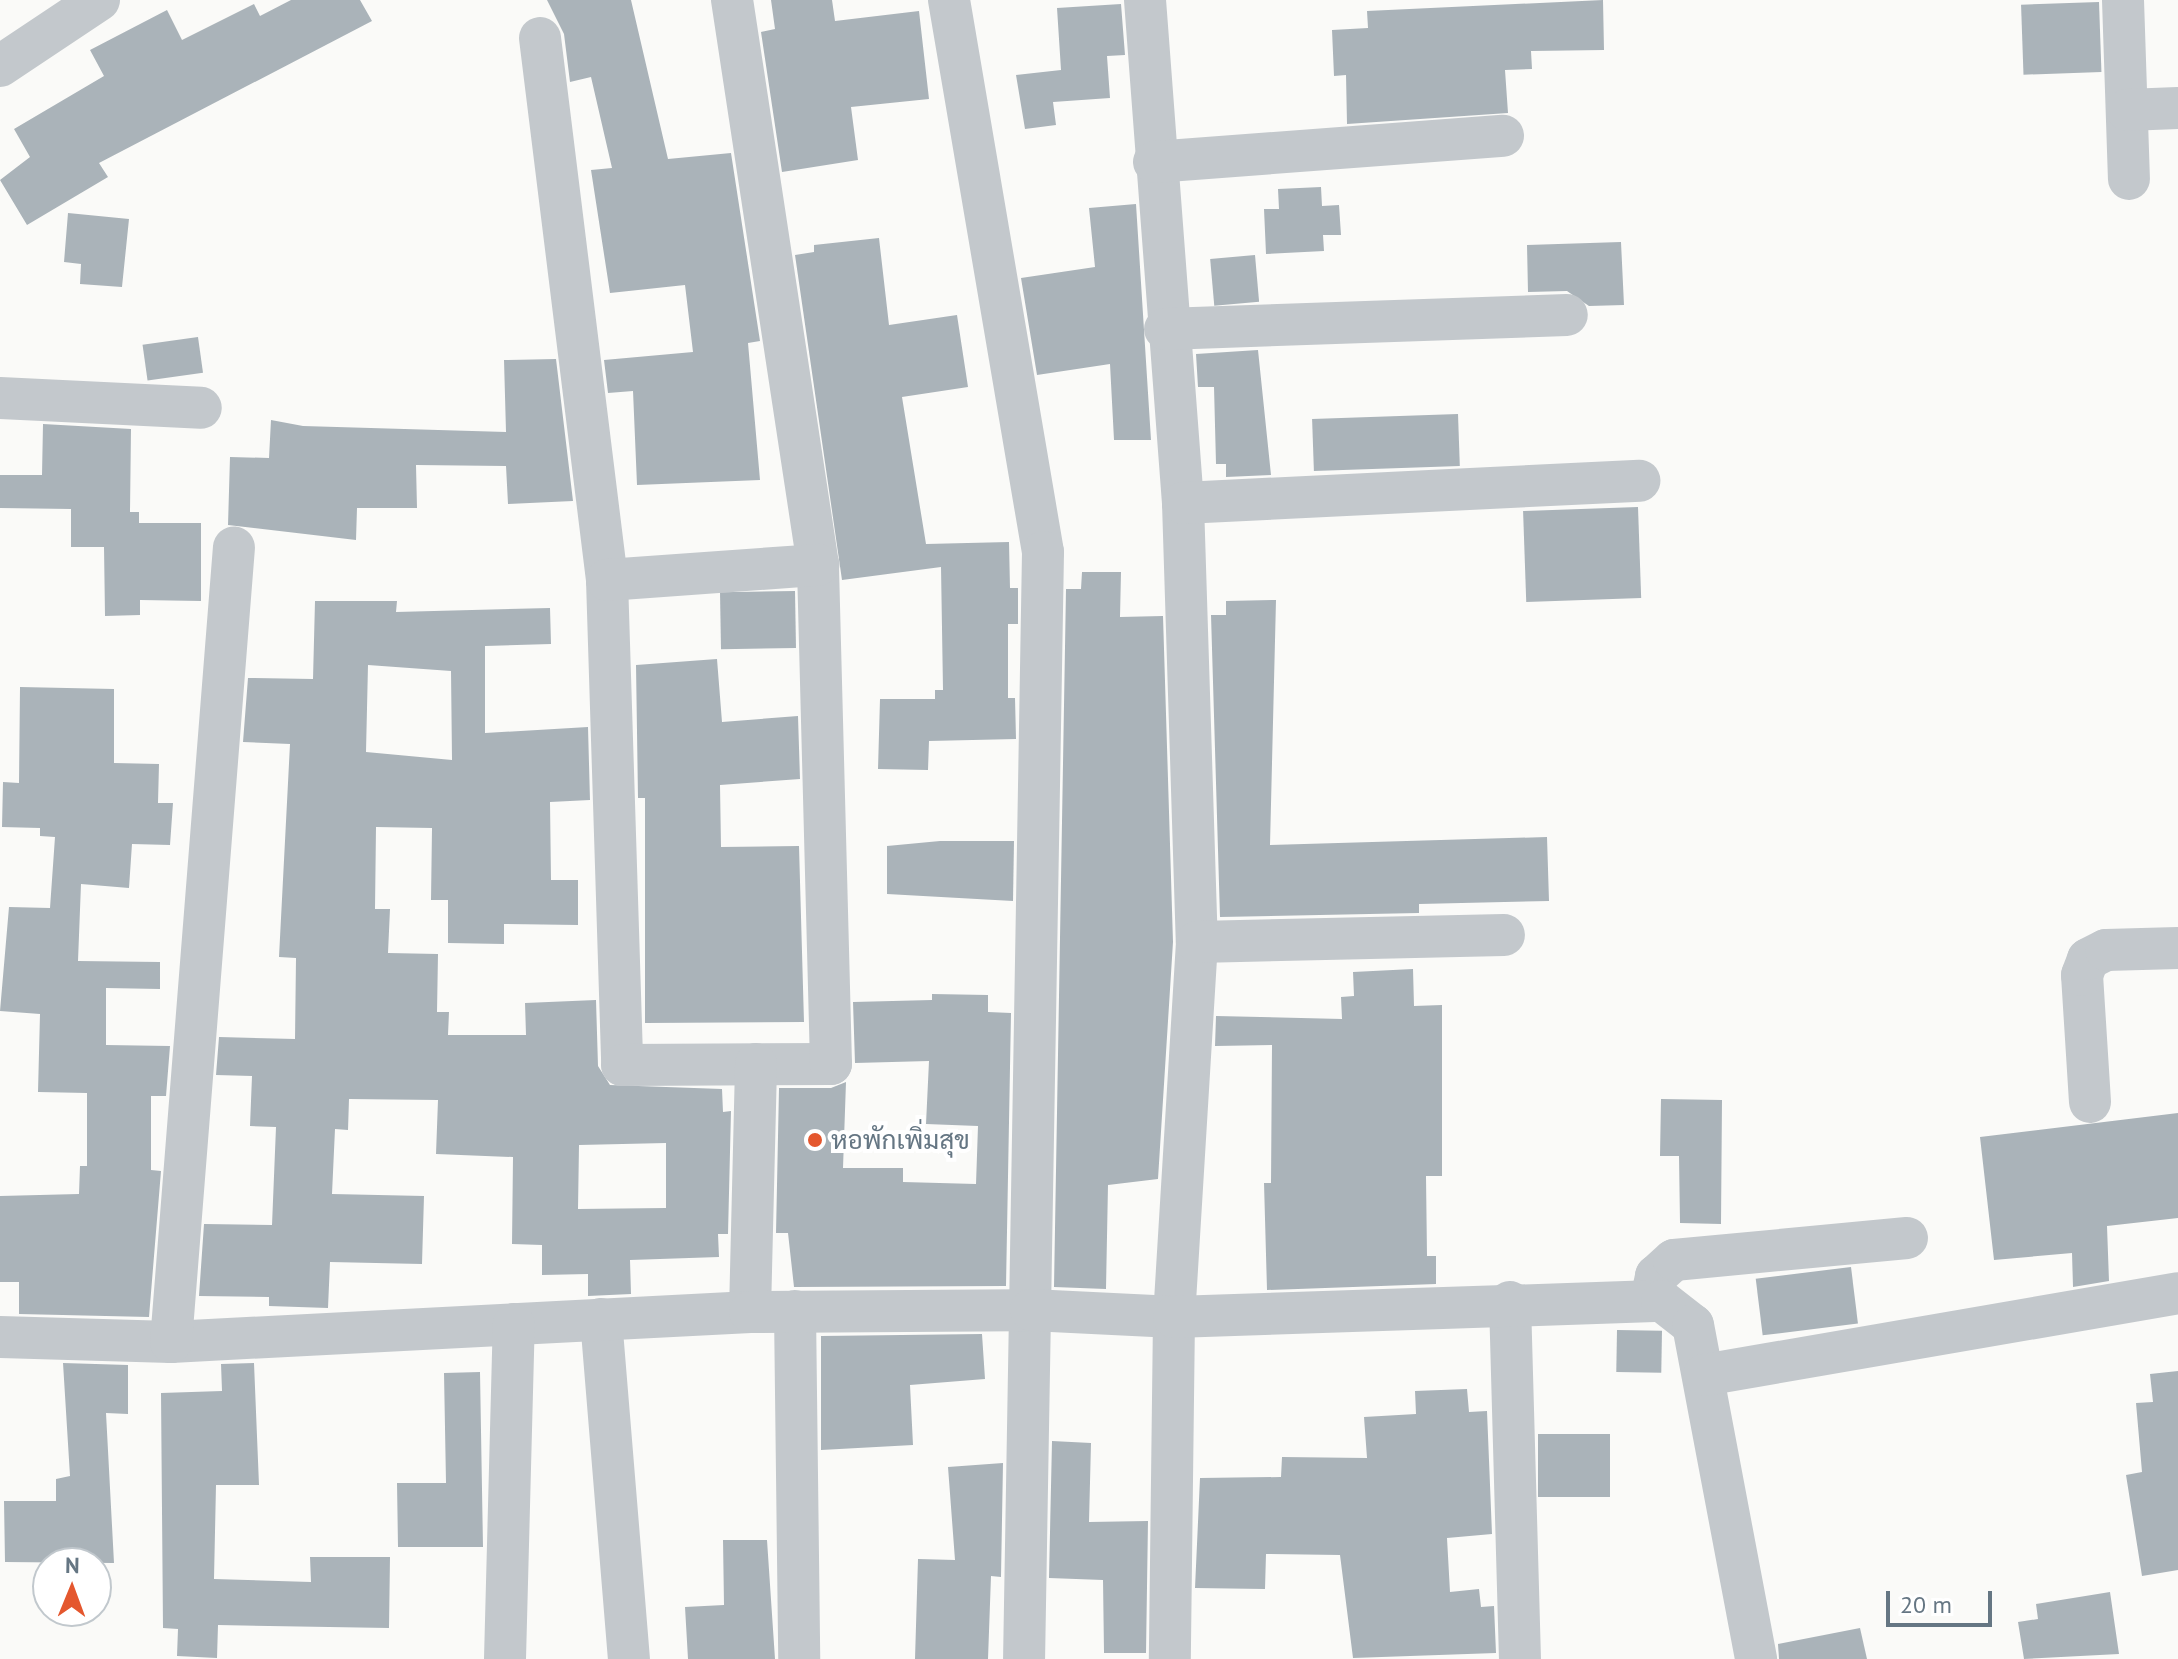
<!DOCTYPE html>
<html>
<head>
<meta charset="utf-8">
<style>
  body { margin:0 }
  #map { position:relative; width:2178px; height:1659px; overflow:hidden; background:#fafaf8; font-family:"PT Sans",Sarabun,sans-serif }
  div>[style] { position:absolute }
  .building>* { inset:0; background:#aab3b9; transform-origin:0 0 }
  .minor>* { height:42px; margin:-21px; padding:0 21px; transform-origin:21px; border-radius:21px; background:#c3c8cc }
  .dots>* { width:22px; height:22px; translate:-50% -50%; box-sizing:border-box; border:4px solid #fff; border-radius:50% }
  span { translate:-50% -50%; white-space:nowrap; text-align:center; line-height:1.15; -webkit-text-stroke:8px #fff; paint-order:stroke }
  .poi-label { font-size:26px; color:#657683 }
  .left { translate:0 -50%; text-align:left }
  .north { position:absolute; left:32px; top:1547px; width:80px; height:80px; box-sizing:border-box; background:#fff; border:2px solid #c1c8cd; border-radius:50%; rotate:1deg; font-size:22px; font-weight:700; line-height:32px; text-align:center; color:#657683 }
  .north::after { content:''; display:block; margin:auto; width:28px; height:36px; background:#e4572e; clip-path:polygon(50% 0,100% 100%,50% 72%,0 100%) }
  .scale { position:absolute; left:1886px; top:1591px; width:106px; height:36px; box-sizing:border-box; border:4px solid #657683; border-top:0; padding-left:10px; font-size:24px; line-height:28px; white-space:nowrap; color:#657683; -webkit-text-stroke:6px #fff; paint-order:stroke }
</style>
</head>
<body>
<div id="map">
  <div class="building">
    <i style="clip-path:polygon(291px 0,360px 0,372px 21px,99px 163px,108px 177px,27px 225px,0 180px,30px 157px,14px 129px,104px 76px,90px 50px,167px 10px,182px 40px,254px 4px,260px 16px)"></i>
    <i style="clip-path:polygon(547px 0,631px 0,668px 159px,731px 153px,760px 341px,748px 343px,760px 480px,637px 485px,633px 391px,608px 393px,604px 360px,693px 352px,685px 285px,610px 293px,591px 170px,612px 168px,591px 77px,570px 82px,564px 34px)"></i>
    <i style="clip-path:polygon(771px 0,832px 0,835px 21px,919px 11px,929px 99px,851px 107px,858px 160px,782px 172px,761px 32px,775px 29px)"></i>
    <i style="clip-path:polygon(1603px 0,1604px 50px,1531px 51px,1532px 69px,1505px 70px,1508px 113px,1347px 124px,1346px 75px,1334px 76px,1332px 30px,1368px 28px,1367px 11px)"></i>
    <i style="left:2099px;top:2px;width:70px;height:78px;rotate:88deg"></i>
    <i style="clip-path:polygon(1121px 4px,1125px 55px,1107px 56px,1110px 98px,1053px 102px,1056px 125px,1025px 129px,1016px 75px,1061px 70px,1057px 8px)"></i>
    <i style="clip-path:polygon(1321px 187px,1322px 206px,1339px 205px,1341px 235px,1323px 235px,1324px 251px,1266px 254px,1264px 209px,1279px 209px,1278px 189px)"></i>
    <i style="clip-path:polygon(1136px 204px,1151px 440px,1114px 440px,1110px 364px,1037px 375px,1021px 278px,1095px 267px,1089px 208px)"></i>
    <i style="clip-path:polygon(68px 213px,129px 219px,122px 287px,80px 284px,81px 264px,64px 262px)"></i>
    <i style="clip-path:polygon(879px 238px,889px 325px,957px 315px,968px 387px,902px 397px,926px 544px,1009px 542px,1010px 588px,1018px 588px,1018px 624px,1008px 624px,1008px 698px,1015px 698px,1016px 739px,929px 741px,928px 770px,878px 769px,880px 699px,935px 699px,935px 690px,943px 690px,941px 567px,842px 580px,795px 255px,814px 252px,814px 245px)"></i>
    <i style="clip-path:polygon(1621px 242px,1624px 305px,1589px 306px,1567px 291px,1528px 292px,1527px 245px)"></i>
    <i style="left:1255px;top:255px;width:47px;height:45px;rotate:85deg"></i>
    <i style="left:198px;top:337px;width:36px;height:56px;rotate:82deg"></i>
    <i style="clip-path:polygon(1258px 350px,1271px 475px,1226px 477px,1226px 464px,1216px 464px,1214px 387px,1198px 387px,1196px 354px)"></i>
    <i style="clip-path:polygon(556px 359px,573px 501px,508px 504px,506px 466px,416px 465px,417px 508px,357px 508px,356px 540px,228px 525px,230px 457px,269px 458px,271px 420px,303px 426px,506px 432px,504px 360px)"></i>
    <i style="left:1458px;top:414px;width:52px;height:146px;rotate:88deg"></i>
    <i style="clip-path:polygon(43px 424px,131px 429px,130px 512px,139px 512px,139px 523px,201px 523px,201px 601px,140px 600px,140px 615px,105px 616px,104px 547px,71px 547px,71px 509px,0 508px,0 475px,42px 475px)"></i>
    <i style="left:1638px;top:507px;width:91px;height:115px;rotate:88deg"></i>
    <i style="clip-path:polygon(1082px 572px,1121px 572px,1120px 617px,1163px 616px,1173px 942px,1158px 1179px,1108px 1185px,1106px 1289px,1054px 1287px,1066px 589px,1081px 589px)"></i>
    <i style="left:795px;top:591px;width:57px;height:75px;rotate:89deg"></i>
    <i style="clip-path:polygon(1276px 600px,1270px 845px,1547px 837px,1549px 901px,1419px 904px,1419px 913px,1220px 917px,1211px 615px,1226px 615px,1226px 601px)"></i>
    <i style="clip-path:polygon(evenodd,315px 601px,397px 601px,396px 612px,550px 608px,551px 644px,485px 646px,485px 733px,588px 727px,590px 800px,550px 802px,551px 880px,578px 880px,578px 925px,504px 924px,504px 944px,448px 943px,448px 900px,431px 900px,432px 828px,376px 827px,375px 909px,390px 909px,388px 953px,438px 954px,437px 1012px,449px 1012px,448px 1035px,526px 1035px,525px 1003px,596px 1000px,598px 1066px,610px 1085px,722px 1089px,723px 1112px,731px 1111px,728px 1234px,718px 1234px,719px 1257px,630px 1260px,631px 1294px,588px 1296px,588px 1274px,542px 1275px,542px 1245px,512px 1244px,513px 1157px,436px 1154px,438px 1100px,349px 1099px,348px 1130px,335px 1129px,332px 1194px,424px 1196px,422px 1264px,330px 1262px,328px 1308px,269px 1306px,269px 1297px,199px 1296px,204px 1224px,272px 1225px,276px 1127px,250px 1126px,252px 1076px,216px 1075px,219px 1037px,295px 1039px,296px 958px,279px 957px,290px 744px,243px 742px,248px 678px,313px 679px,315px 601px,368px 665px,451px 671px,452px 760px,366px 752px,368px 665px,315px 601px,666px 1143px,666px 1208px,578px 1209px,579px 1145px,666px 1143px)"></i>
    <i style="clip-path:polygon(717px 659px,722px 722px,798px 716px,800px 779px,720px 785px,721px 847px,799px 846px,804px 1022px,645px 1023px,645px 798px,638px 798px,636px 665px)"></i>
    <i style="clip-path:polygon(20px 687px,114px 689px,114px 763px,159px 764px,158px 803px,173px 803px,170px 845px,132px 844px,129px 888px,81px 884px,78px 961px,160px 962px,160px 989px,106px 988px,106px 1045px,170px 1046px,166px 1096px,151px 1096px,151px 1170px,161px 1171px,149px 1317px,19px 1314px,19px 1282px,0 1282px,0 1196px,79px 1194px,80px 1166px,87px 1166px,87px 1093px,38px 1092px,40px 1014px,0 1011px,9px 907px,50px 908px,55px 837px,40px 836px,40px 828px,2px 827px,3px 782px,19px 783px)"></i>
    <i style="clip-path:polygon(940px 841px,1014px 841px,1013px 901px,887px 894px,887px 846px)"></i>
    <i style="clip-path:polygon(1413px 969px,1414px 1006px,1442px 1005px,1442px 1176px,1426px 1176px,1427px 1256px,1436px 1256px,1436px 1284px,1267px 1290px,1264px 1183px,1271px 1183px,1272px 1045px,1215px 1046px,1216px 1016px,1342px 1019px,1341px 997px,1354px 996px,1353px 972px)"></i>
    <i style="clip-path:polygon(932px 994px,988px 995px,988px 1012px,1011px 1013px,1006px 1286px,794px 1287px,788px 1233px,776px 1233px,779px 1088px,831px 1088px,846px 1082px,843px 1168px,903px 1168px,903px 1182px,976px 1184px,978px 1126px,926px 1124px,929px 1061px,855px 1063px,853px 1002px,932px 1000px)"></i>
    <i style="clip-path:polygon(1661px 1099px,1722px 1100px,1721px 1224px,1680px 1223px,1679px 1156px,1660px 1156px)"></i>
    <i style="clip-path:polygon(2178px 1113px,2178px 1218px,2107px 1226px,2109px 1281px,2073px 1287px,2072px 1253px,1994px 1260px,1980px 1137px)"></i>
    <i style="left:1851px;top:1267px;width:57px;height:96px;rotate:83deg"></i>
    <i style="left:1617px;top:1330px;width:45px;height:42px;rotate:1deg"></i>
    <i style="clip-path:polygon(982px 1334px,985px 1379px,910px 1385px,913px 1445px,821px 1450px,821px 1336px)"></i>
    <i style="clip-path:polygon(63px 1363px,128px 1365px,128px 1414px,106px 1413px,114px 1563px,5px 1562px,4px 1501px,56px 1501px,56px 1479px,70px 1476px)"></i>
    <i style="clip-path:polygon(254px 1363px,259px 1485px,216px 1485px,214px 1579px,311px 1582px,310px 1557px,390px 1557px,389px 1628px,218px 1625px,217px 1658px,177px 1656px,178px 1629px,163px 1628px,161px 1393px,222px 1391px,221px 1364px)"></i>
    <i style="clip-path:polygon(2178px 1371px,2178px 1570px,2142px 1576px,2126px 1475px,2142px 1472px,2136px 1403px,2153px 1402px,2150px 1374px)"></i>
    <i style="clip-path:polygon(480px 1372px,483px 1547px,398px 1547px,397px 1483px,446px 1483px,444px 1373px)"></i>
    <i style="clip-path:polygon(1467px 1389px,1469px 1412px,1487px 1411px,1492px 1534px,1447px 1538px,1450px 1592px,1479px 1589px,1481px 1607px,1494px 1606px,1496px 1653px,1353px 1658px,1340px 1555px,1266px 1554px,1265px 1589px,1195px 1588px,1200px 1478px,1281px 1477px,1282px 1457px,1367px 1458px,1364px 1417px,1416px 1414px,1415px 1391px)"></i>
    <i style="left:1538px;top:1434px;width:72px;height:63px"></i>
    <i style="clip-path:polygon(1052px 1441px,1091px 1443px,1089px 1522px,1148px 1521px,1146px 1653px,1104px 1653px,1103px 1580px,1049px 1578px)"></i>
    <i style="clip-path:polygon(1003px 1463px,1001px 1577px,991px 1576px,988px 1659px,915px 1659px,918px 1559px,955px 1560px,948px 1467px)"></i>
    <i style="clip-path:polygon(723px 1540px,767px 1540px,775px 1659px,688px 1659px,685px 1607px,724px 1605px)"></i>
    <i style="clip-path:polygon(2110px 1592px,2119px 1654px,2024px 1659px,2018px 1622px,2038px 1619px,2036px 1604px)"></i>
    <i style="clip-path:polygon(1860px 1628px,1867px 1659px,1779px 1659px,1778px 1644px)"></i>
  </div>
  <div class="minor">
    <i style="left:949px;top:0;width:560px;rotate:80.34deg"></i>
    <i style="left:1043px;top:552px;width:1107px;rotate:90.98deg"></i>
    <i style="left:1145px;top:0;width:504px;rotate:85.68deg"></i>
    <i style="left:1183px;top:503px;width:439px;rotate:88.2deg"></i>
    <i style="left:1197px;top:942px;width:376px;rotate:93.5deg"></i>
    <i style="left:1174px;top:1317px;width:342px;rotate:90.7deg"></i>
    <i style="left:2123px;top:0;width:179px;rotate:88.1deg"></i>
    <i style="left:540px;top:38px;width:546px;rotate:82.95deg"></i>
    <i style="left:607px;top:580px;width:485px;rotate:88.2deg"></i>
    <i style="left:622px;top:1065px;width:209px;rotate:-0.3deg"></i>
    <i style="left:831px;top:1064px;width:499px;rotate:-91.5deg"></i>
    <i style="left:818px;top:565px;width:572px;rotate:-98.65deg"></i>
    <i style="left:0;top:66px;width:119px;rotate:-33.7deg"></i>
    <i style="left:2127px;top:110px;width:51px;rotate:-2.2deg"></i>
    <i style="left:1154px;top:162px;width:350px;rotate:-4.3deg"></i>
    <i style="left:1165px;top:329px;width:402px;rotate:-2deg"></i>
    <i style="left:0;top:398px;width:201px;rotate:2.8deg"></i>
    <i style="left:1183px;top:503px;width:457px;rotate:-2.8deg"></i>
    <i style="left:607px;top:580px;width:212px;rotate:-4.1deg"></i>
    <i style="left:1197px;top:942px;width:307px;rotate:-1.3deg"></i>
    <i style="left:2090px;top:1102px;width:127px;rotate:-93.6deg"></i>
    <i style="left:2082px;top:975px;width:17px;rotate:-69deg"></i>
    <i style="left:2088px;top:959px;width:20px;rotate:-27deg"></i>
    <i style="left:2106px;top:950px;width:72px;rotate:-1.6deg"></i>
    <i style="left:1651px;top:1300px;width:25px;rotate:-78deg"></i>
    <i style="left:1656px;top:1276px;width:24px;rotate:-42deg"></i>
    <i style="left:1674px;top:1260px;width:234px;rotate:-5.4deg"></i>
    <i style="left:1510px;top:1302px;width:357px;rotate:88.4deg"></i>
    <i style="left:795px;top:1311px;width:348px;rotate:89.3deg"></i>
    <i style="left:750px;top:1312px;width:248px;rotate:-88.6deg"></i>
    <i style="left:601px;top:1319px;width:341px;rotate:85.3deg"></i>
    <i style="left:0;top:1337px;width:171px;rotate:1.7deg"></i>
    <i style="left:171px;top:1342px;width:580px;rotate:-2.97deg"></i>
    <i style="left:750px;top:1312px;width:281px;rotate:-0.4deg"></i>
    <i style="left:1031px;top:1310px;width:143px;rotate:2.8deg"></i>
    <i style="left:1174px;top:1317px;width:488px;rotate:-1.9deg"></i>
    <i style="left:1662px;top:1301px;width:39px;rotate:38deg"></i>
    <i style="left:1693px;top:1325px;width:340px;rotate:79.3deg"></i>
    <i style="left:171px;top:1342px;width:797px;rotate:-85.47deg"></i>
    <i style="left:1704px;top:1375px;width:481px;rotate:-9.8deg"></i>
    <i style="left:505px;top:1659px;width:335px;rotate:-88.5deg"></i>
  </div>
  <div class="dots">
    <i style="left:815px;top:1140px;background:#e4572e"></i>
  </div>
  <div class="poi-label">
    <span class="left" style="left:831px;top:1140px">หอพักเพิ่มสุข</span>
  </div>
  <div class="north">N</div>
  <div class="scale">20 m</div>
</div>
</body>
</html>
